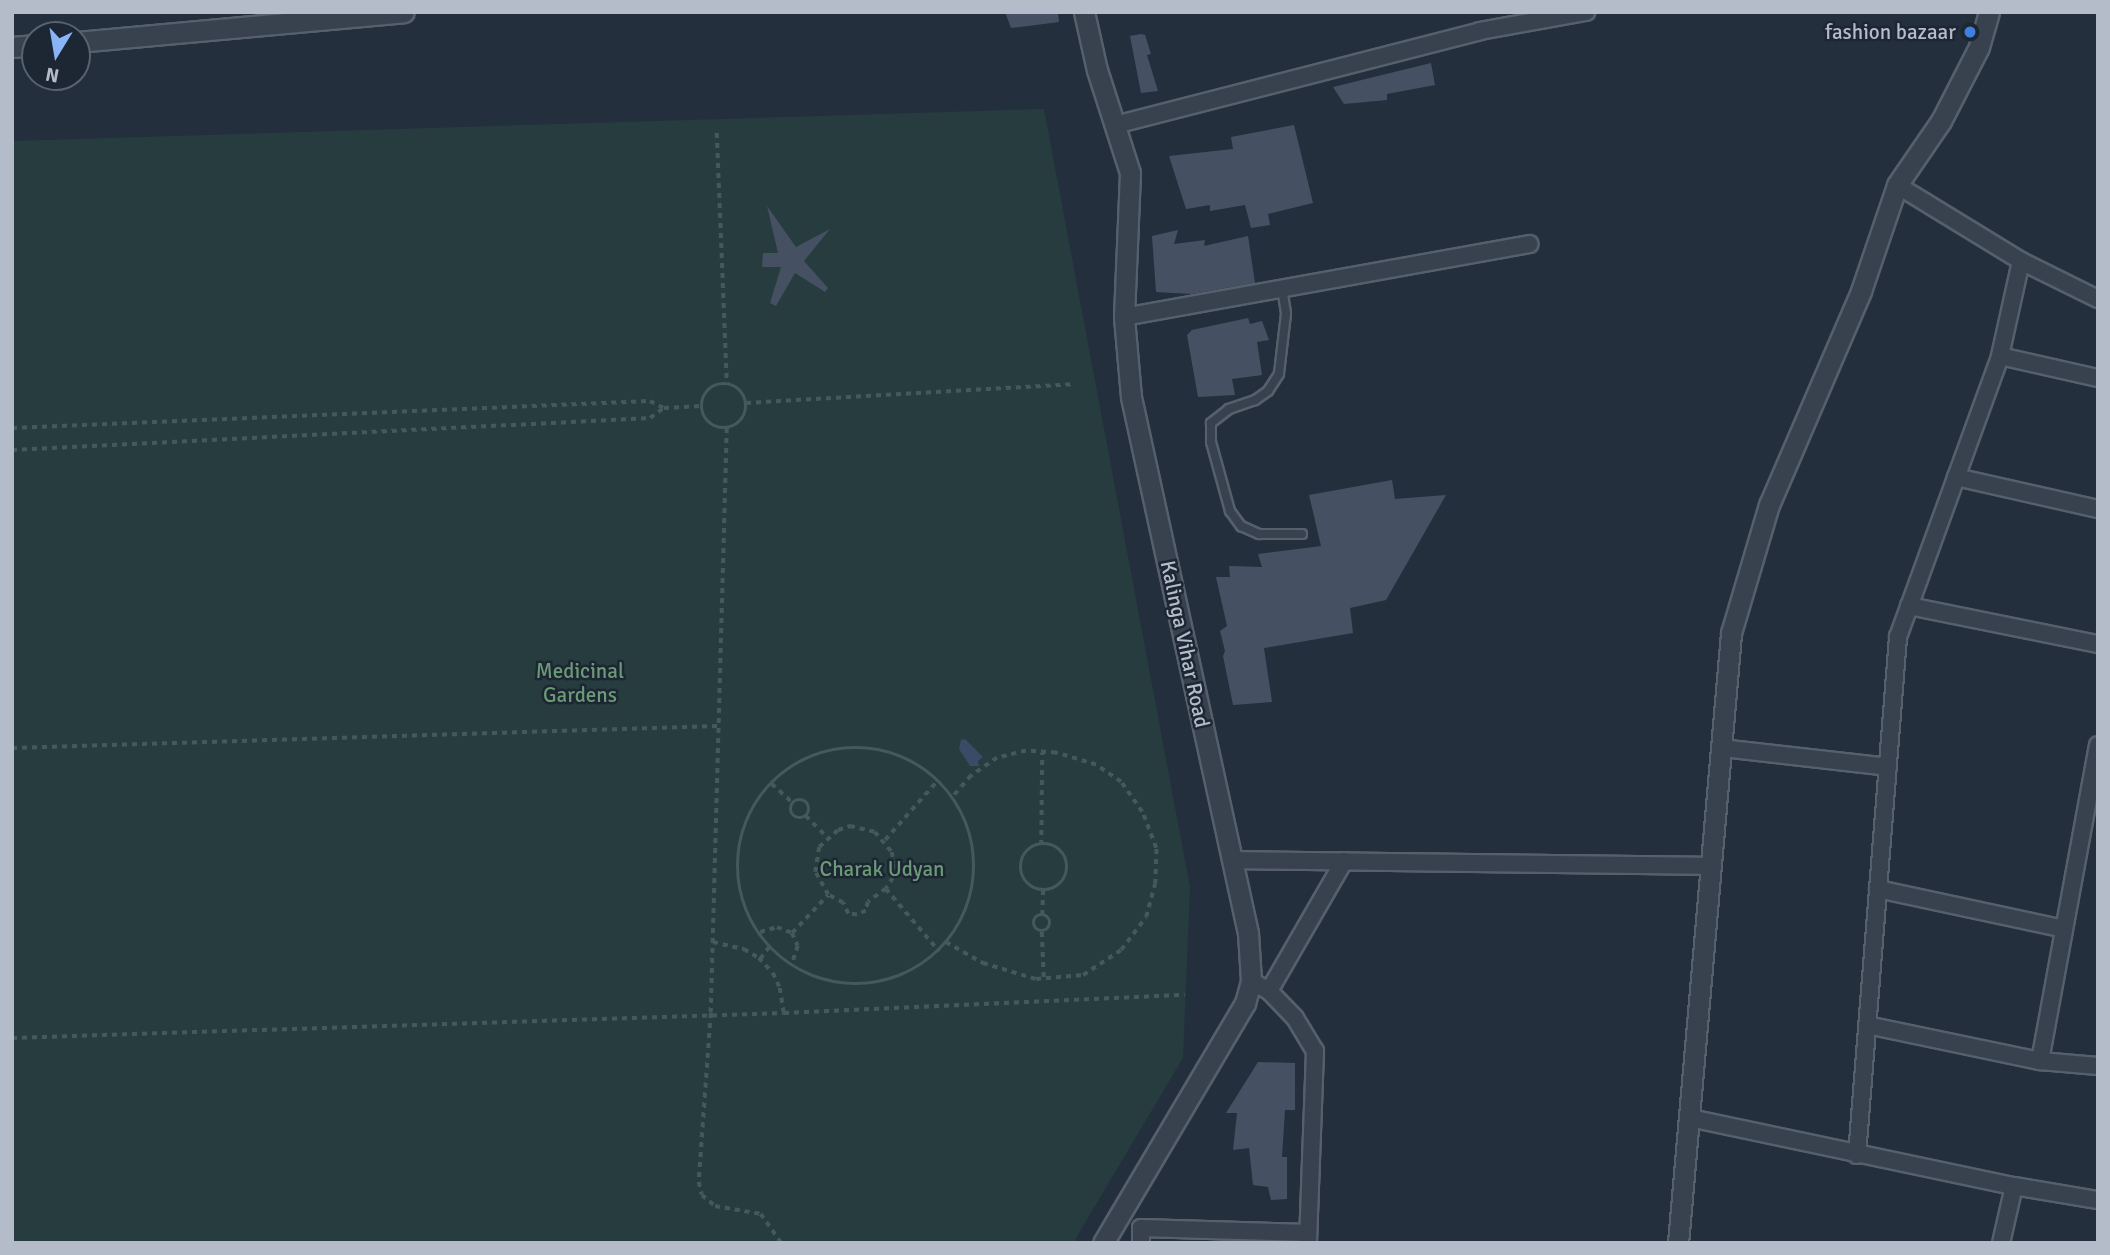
<!DOCTYPE html>
<html>
<head>
<meta charset="utf-8">
<style>
  body { margin:0 }
  #map { position:relative; width:2110px; height:1255px; overflow:hidden; background:#242f3e; font-family:Signika,sans-serif }
  div>[style] { position:absolute }
  .green>* { inset:0; background:#263c3f }
  .water>* { inset:0; background:#394c67 }
  .building>* { inset:0; background:#455162 }
  .path>* { height:3.5px; margin-top:-1.75px; transform-origin:0; background:repeating-linear-gradient(90deg,#44595c 0 5px,transparent 0 10px) }
  .path>.ring { margin:-1.75px; padding:0; box-sizing:content-box; background:none; border:3.5px solid #44595c; border-radius:50% }
  .roads { filter:drop-shadow(2px 0 #565f6c) drop-shadow(-2px 0 #565f6c) drop-shadow(0 2px #565f6c) drop-shadow(0 -2px #565f6c) }
  .service>* { height:8px; margin:-4px; padding:0 4px; transform-origin:4px; border-radius:4px; background:#38414e }
  .minor>* { height:16px; margin:-8px; padding:0 8px; transform-origin:8px; border-radius:8px; background:#38414e }
  .tertiary>* { height:19px; margin:-9.5px; padding:0 9.5px; transform-origin:9.5px; border-radius:9.5px; background:#38414e }
  .dots>* { width:19px; height:19px; translate:-50% -50%; box-sizing:border-box; border:4px solid #1d2633; border-radius:50% }
  span { translate:-50% -50%; white-space:nowrap; text-align:center; line-height:1.15; -webkit-text-stroke:5px #1d2633; paint-order:stroke }
  .poi-label { font-size:21px; color:#b4bcc9 }
  .right { translate:-100% -50%; text-align:right }
  .street-label { font-size:21px; color:#b4bcc9 }
  .park-label { font-size:21px; color:#6b9a76 }
  .frame { position:absolute; inset:0; border:14px solid #b4bcc9; pointer-events:none }
  .north { position:absolute; left:21px; top:21px; width:70px; height:70px; box-sizing:border-box; background:#1d2633; border:2px solid #59626f; border-radius:50%; rotate:191deg; font-size:19px; font-weight:700; line-height:28px; text-align:center; color:#b4bcc9 }
  .north::after { content:''; display:block; margin:auto; width:24px; height:32px; background:#8ab4f8; clip-path:polygon(50% 0,100% 100%,50% 72%,0 100%) }
</style>
</head>
<body>
<div id="map">
  <div class="green">
    <i style="clip-path:polygon(1044px 109px,1190px 887px,1183px 1058px,1073px 1243px,12px 1243px,12px 141px)"></i>
  </div>
  <div class="water">
    <i style="clip-path:polygon(965px 739px,983px 757px,978px 761px,979px 766px,970px 766px,959px 749px,961px 740px)"></i>
  </div>
  <div class="building">
    <i style="clip-path:polygon(1005px 12px,1058px 12px,1059px 22px,1011px 28px)"></i>
    <i style="clip-path:polygon(1141px 34px,1145px 35px,1151px 54px,1147px 55px,1158px 91px,1141px 93px,1130px 36px)"></i>
    <i style="clip-path:polygon(1431px 63px,1435px 85px,1387px 94px,1387px 100px,1344px 104px,1333px 87px)"></i>
    <i style="clip-path:polygon(1294px 125px,1313px 203px,1268px 214px,1270px 225px,1251px 228px,1245px 205px,1210px 211px,1210px 205px,1186px 209px,1169px 156px,1233px 149px,1231px 137px)"></i>
    <i style="clip-path:polygon(767px 206px,796px 247px,830px 229px,804px 261px,828px 288px,825px 292px,795px 273px,776px 306px,770px 303px,781px 267px,762px 267px,763px 253px,778px 253px)"></i>
    <i style="clip-path:polygon(1178px 230px,1174px 244px,1205px 240px,1204px 246px,1248px 236px,1255px 283px,1192px 294px,1156px 292px,1152px 236px)"></i>
    <i style="clip-path:polygon(1248px 318px,1250px 324px,1262px 321px,1269px 340px,1257px 342px,1262px 375px,1232px 379px,1235px 395px,1198px 397px,1187px 335px,1192px 330px)"></i>
    <i style="clip-path:polygon(1392px 480px,1395px 499px,1446px 495px,1386px 600px,1350px 608px,1353px 633px,1264px 648px,1272px 702px,1233px 705px,1223px 656px,1225px 651px,1220px 631px,1227px 626px,1216px 577px,1230px 577px,1229px 566px,1262px 567px,1258px 554px,1321px 546px,1309px 495px)"></i>
    <i style="clip-path:polygon(1258px 1062px,1295px 1063px,1295px 1110px,1285px 1110px,1282px 1157px,1287px 1157px,1287px 1199px,1271px 1200px,1268px 1187px,1253px 1185px,1249px 1148px,1233px 1150px,1237px 1113px,1226px 1113px)"></i>
  </div>
  <div class="path">
    <i style="left:717px;top:133px;width:251px;rotate:87.7deg"></i>
    <i class="ring" style="left:702px;top:384px;width:40.5px;height:40.5px"></i>
    <i style="left:746px;top:403px;width:327px;rotate:-3.3deg"></i>
    <i style="left:12px;top:428px;width:639px;rotate:-2.42deg"></i>
    <i style="left:650px;top:401px;width:16px;rotate:27deg"></i>
    <i style="left:664px;top:408px;width:38px;rotate:-3deg"></i>
    <i style="left:727px;top:428px;width:585px;rotate:91.57deg"></i>
    <i style="left:711px;top:1013px;width:169px;rotate:94.1deg"></i>
    <i style="left:699px;top:1182px;width:13px;rotate:77deg"></i>
    <i style="left:702px;top:1195px;width:17px;rotate:40deg"></i>
    <i style="left:715px;top:1206px;width:47px;rotate:9.9deg"></i>
    <i style="left:761px;top:1214px;width:35px;rotate:55deg"></i>
    <i style="left:12px;top:450px;width:639px;rotate:-2.87deg"></i>
    <i style="left:650px;top:418px;width:17px;rotate:-36deg"></i>
    <i style="left:12px;top:748px;width:706px;rotate:-1.78deg"></i>
    <i class="ring" style="left:738px;top:748px;width:232.5px;height:232.5px"></i>
    <i style="left:772px;top:784px;width:28px;rotate:42deg"></i>
    <i class="ring" style="left:791px;top:800px;width:14.5px;height:14.5px"></i>
    <i style="left:806px;top:816px;width:30px;rotate:45deg"></i>
    <i style="left:850px;top:826px;width:26px;rotate:13deg"></i>
    <i style="left:875px;top:832px;width:26px;rotate:50deg"></i>
    <i style="left:892px;top:852px;width:12px;rotate:81deg"></i>
    <i style="left:894px;top:864px;width:14px;rotate:94deg"></i>
    <i style="left:893px;top:878px;width:13px;rotate:122deg"></i>
    <i style="left:886px;top:889px;width:22px;rotate:144deg"></i>
    <i style="left:868px;top:902px;width:9px;rotate:103deg"></i>
    <i style="left:866px;top:911px;width:10px;rotate:156deg"></i>
    <i style="left:857px;top:915px;width:9px;rotate:-174deg"></i>
    <i style="left:848px;top:914px;width:12px;rotate:-114deg"></i>
    <i style="left:843px;top:903px;width:17px;rotate:-152deg"></i>
    <i style="left:828px;top:895px;width:26px;rotate:-119deg"></i>
    <i style="left:815px;top:872px;width:25px;rotate:-81deg"></i>
    <i style="left:819px;top:847px;width:25px;rotate:-42deg"></i>
    <i style="left:838px;top:830px;width:13px;rotate:-18deg"></i>
    <i style="left:885px;top:840px;width:80px;rotate:-48.5deg"></i>
    <i class="ring" style="left:1021px;top:844px;width:42.5px;height:42.5px"></i>
    <i style="left:1041px;top:845px;width:92px;rotate:-89.4deg"></i>
    <i style="left:886px;top:889px;width:82px;rotate:49.5deg"></i>
    <i class="ring" style="left:1034px;top:915px;width:12.5px;height:12.5px"></i>
    <i style="left:1042px;top:915px;width:25px;rotate:-88deg"></i>
    <i style="left:760px;top:932px;width:18px;rotate:-16deg"></i>
    <i style="left:777px;top:927px;width:16px;rotate:22deg"></i>
    <i style="left:792px;top:933px;width:14px;rotate:65deg"></i>
    <i style="left:798px;top:946px;width:19px;rotate:108deg"></i>
    <i style="left:1042px;top:932px;width:46px;rotate:87.5deg"></i>
    <i style="left:792px;top:933px;width:52px;rotate:-46.5deg"></i>
    <i style="left:713px;top:942px;width:32px;rotate:13deg"></i>
    <i style="left:744px;top:949px;width:17px;rotate:31deg"></i>
    <i style="left:759px;top:958px;width:21px;rotate:47deg"></i>
    <i style="left:773px;top:973px;width:17px;rotate:65deg"></i>
    <i style="left:780px;top:988px;width:25px;rotate:81deg"></i>
    <i style="left:946px;top:942px;width:43px;rotate:29.6deg"></i>
    <i style="left:983px;top:963px;width:55px;rotate:16.8deg"></i>
    <i style="left:1036px;top:979px;width:47px;rotate:-4.9deg"></i>
    <i style="left:1083px;top:975px;width:45px;rotate:-33.3deg"></i>
    <i style="left:1121px;top:950px;width:41px;rotate:-52.9deg"></i>
    <i style="left:1146px;top:917px;width:34px;rotate:-75deg"></i>
    <i style="left:1155px;top:884px;width:36px;rotate:-88deg"></i>
    <i style="left:1156px;top:848px;width:39px;rotate:-111deg"></i>
    <i style="left:1142px;top:812px;width:37px;rotate:-125deg"></i>
    <i style="left:1121px;top:782px;width:30px;rotate:-146deg"></i>
    <i style="left:1096px;top:765px;width:42px;rotate:-163.3deg"></i>
    <i style="left:1056px;top:753px;width:30px;rotate:-176deg"></i>
    <i style="left:1026px;top:751px;width:30px;rotate:166deg"></i>
    <i style="left:997px;top:758px;width:32px;rotate:145deg"></i>
    <i style="left:971px;top:776px;width:29px;rotate:131deg"></i>
    <i style="left:760px;top:959px;width:15px;rotate:-53deg"></i>
    <i style="left:12px;top:1038px;width:772px;rotate:-1.85deg"></i>
    <i style="left:784px;top:1013px;width:401px;rotate:-2.6deg"></i>
  </div>
  <div class="roads">
    <div class="service">
      <i style="left:1282px;top:288px;width:26px;rotate:81deg"></i>
      <i style="left:1286px;top:314px;width:60px;rotate:96.7deg"></i>
      <i style="left:1279px;top:374px;width:20px;rotate:123deg"></i>
      <i style="left:1268px;top:391px;width:16px;rotate:145deg"></i>
      <i style="left:1255px;top:400px;width:28px;rotate:161deg"></i>
      <i style="left:1229px;top:409px;width:23px;rotate:142deg"></i>
      <i style="left:1211px;top:423px;width:19px;rotate:90deg"></i>
      <i style="left:1211px;top:442px;width:72px;rotate:74.6deg"></i>
      <i style="left:1230px;top:511px;width:19px;rotate:54deg"></i>
      <i style="left:1241px;top:526px;width:20px;rotate:24deg"></i>
      <i style="left:1259px;top:534px;width:43px"></i>
    </div>
    <div class="minor">
      <i style="left:1115px;top:125px;width:377px;rotate:-14.4deg"></i>
      <i style="left:1480px;top:31px;width:108px;rotate:-10.2deg"></i>
      <i style="left:1897px;top:185px;width:145px;rotate:31.5deg"></i>
      <i style="left:2021px;top:261px;width:86px;rotate:26.3deg"></i>
      <i style="left:1124px;top:317px;width:412px;rotate:-10.2deg"></i>
      <i style="left:2000px;top:356px;width:100px;rotate:12.7deg"></i>
      <i style="left:1956px;top:477px;width:146px;rotate:12.7deg"></i>
      <i style="left:1909px;top:606px;width:193px;rotate:11.4deg"></i>
      <i style="left:1722px;top:748px;width:167px;rotate:6.5deg"></i>
      <i style="left:1232px;top:860px;width:480px;rotate:0.7deg"></i>
      <i style="left:1878px;top:889px;width:190px;rotate:12.1deg"></i>
      <i style="left:1251px;top:981px;width:21px;rotate:29deg"></i>
      <i style="left:1269px;top:991px;width:37px;rotate:46deg"></i>
      <i style="left:1295px;top:1018px;width:39px;rotate:59deg"></i>
      <i style="left:1315px;top:1051px;width:192px;rotate:92.1deg"></i>
      <i style="left:1269px;top:991px;width:150px;rotate:-60deg"></i>
      <i style="left:1867px;top:1025px;width:177px;rotate:11.8deg"></i>
      <i style="left:2040px;top:1061px;width:58px;rotate:4.9deg"></i>
      <i style="left:2040px;top:1061px;width:321px;rotate:-79.6deg"></i>
      <i style="left:1690px;top:1118px;width:331px;rotate:11.9deg"></i>
      <i style="left:2014px;top:1186px;width:58px;rotate:102.8deg"></i>
      <i style="left:1857px;top:1155px;width:520px;rotate:-85.47deg"></i>
      <i style="left:1898px;top:637px;width:299px;rotate:-70deg"></i>
      <i style="left:2000px;top:356px;width:97px;rotate:-77.5deg"></i>
      <i style="left:2014px;top:1186px;width:85px;rotate:9.5deg"></i>
      <i style="left:1141px;top:1243px;width:15px;rotate:-90deg"></i>
      <i style="left:1141px;top:1228px;width:167px;rotate:1.7deg"></i>
    </div>
    <div class="tertiary">
      <i style="left:1084px;top:12px;width:59px;rotate:77.4deg"></i>
      <i style="left:1097px;top:70px;width:108px;rotate:72.2deg"></i>
      <i style="left:1130px;top:173px;width:144px;rotate:92.4deg"></i>
      <i style="left:1124px;top:317px;width:80px;rotate:85deg"></i>
      <i style="left:1131px;top:397px;width:549px;rotate:77.69deg"></i>
      <i style="left:1248px;top:933px;width:48px;rotate:86.4deg"></i>
      <i style="left:1251px;top:981px;width:23px;rotate:105deg"></i>
      <i style="left:1245px;top:1003px;width:279px;rotate:120.6deg"></i>
      <i style="left:77px;top:42px;width:328px;rotate:-5.2deg"></i>
      <i style="left:12px;top:47px;width:23px;rotate:-5deg"></i>
      <i style="left:1678px;top:1243px;width:612px;rotate:-85.03deg"></i>
      <i style="left:1731px;top:633px;width:134px;rotate:-73.5deg"></i>
      <i style="left:1769px;top:505px;width:233px;rotate:-66.7deg"></i>
      <i style="left:1861px;top:291px;width:112px;rotate:-71.2deg"></i>
      <i style="left:1897px;top:185px;width:78px;rotate:-55.5deg"></i>
      <i style="left:1941px;top:121px;width:83px;rotate:-62.8deg"></i>
      <i style="left:1979px;top:47px;width:36px;rotate:-74deg"></i>
    </div>
  </div>
  <div class="dots">
    <i style="left:1970px;top:32px;background:#3f7fe0"></i>
  </div>
  <div class="poi-label">
    <span class="right" style="left:1956px;top:32px">fashion bazaar</span>
  </div>
  <div class="street-label">
    <span style="left:1185px;top:644px;rotate:78deg">Kalinga Vihar Road</span>
  </div>
  <div class="park-label">
    <span style="left:580px;top:683px">Medicinal<br>Gardens</span>
    <span style="left:882px;top:869px">Charak Udyan</span>
  </div>
  <div class="frame"></div>
  <div class="north">N</div>
</div>
</body>
</html>
